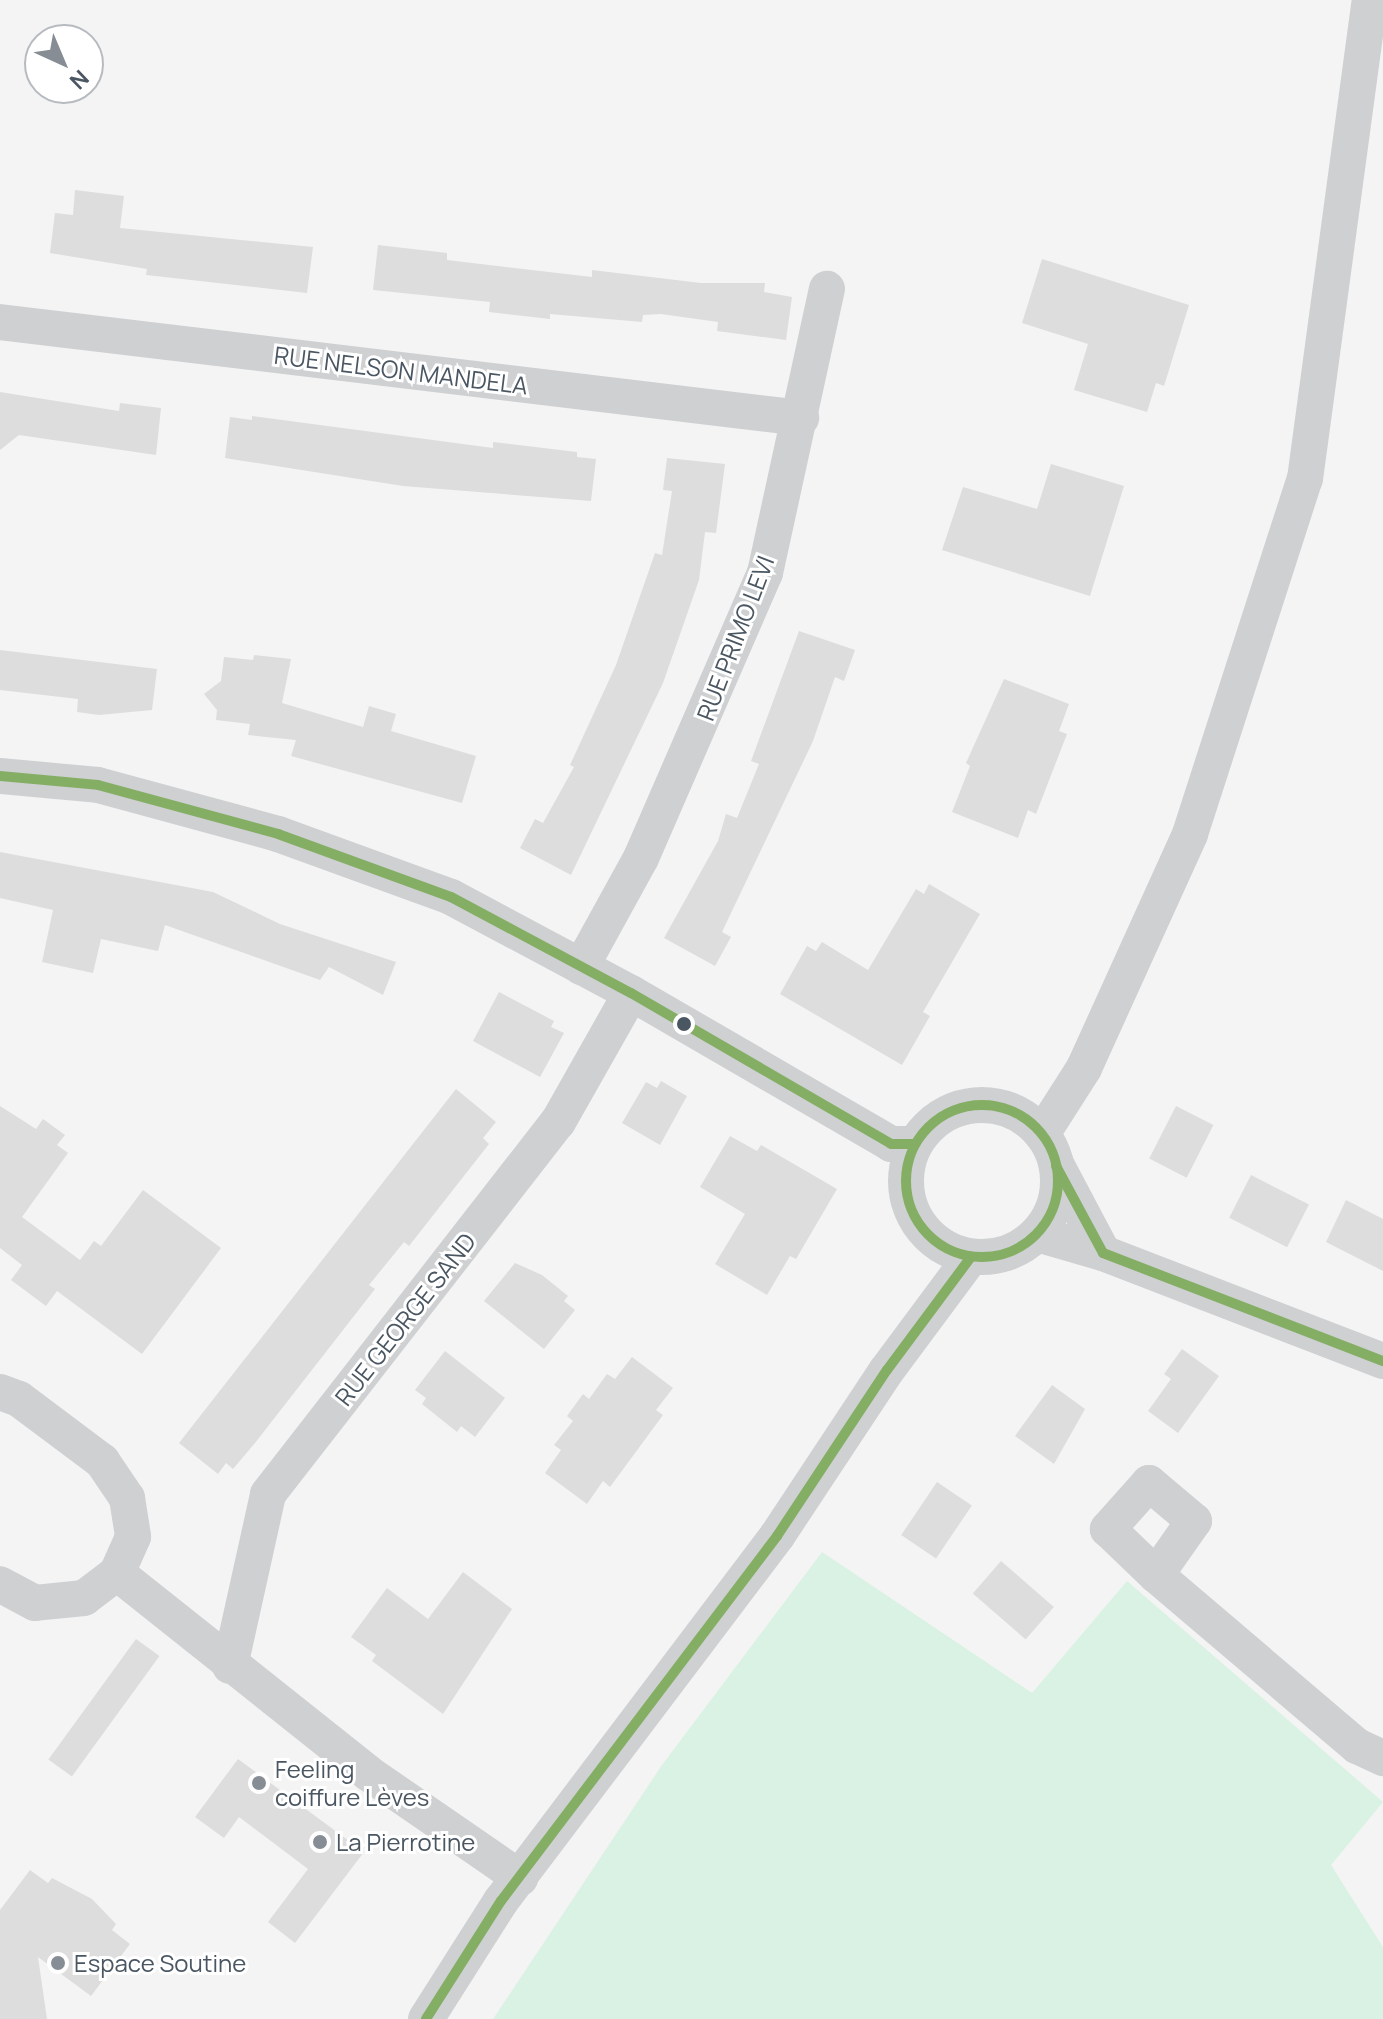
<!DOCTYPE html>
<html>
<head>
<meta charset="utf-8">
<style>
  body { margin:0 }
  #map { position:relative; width:1383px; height:2019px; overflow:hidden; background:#f4f4f4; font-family:Manrope,sans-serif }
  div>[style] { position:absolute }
  .green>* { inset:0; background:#d9f2e3 }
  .building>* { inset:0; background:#ddddde; transform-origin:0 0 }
  .minor>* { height:36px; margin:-18px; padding:0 18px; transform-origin:18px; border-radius:18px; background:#ced0d2 }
  .minor>.ring { margin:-18px; padding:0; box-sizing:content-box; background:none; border:36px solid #ced0d2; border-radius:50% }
  .bus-1>* { height:10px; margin:-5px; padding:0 5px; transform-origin:5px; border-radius:5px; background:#85ae65 }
  .bus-1>.ring { margin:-5px; padding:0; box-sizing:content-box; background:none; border:10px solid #85ae65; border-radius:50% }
  .dots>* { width:22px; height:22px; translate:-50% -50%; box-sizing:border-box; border:4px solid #fff; border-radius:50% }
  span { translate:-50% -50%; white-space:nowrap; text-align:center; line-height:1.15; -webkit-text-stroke:6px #fff; paint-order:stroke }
  .street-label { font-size:24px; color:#4a5661 }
  .poi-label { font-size:24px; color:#4a5661 }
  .left { translate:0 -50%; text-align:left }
  .north { position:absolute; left:24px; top:24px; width:80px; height:80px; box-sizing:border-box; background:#fff; border:2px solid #b7bbc0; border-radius:50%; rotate:136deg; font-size:22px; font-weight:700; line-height:32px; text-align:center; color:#4a5661 }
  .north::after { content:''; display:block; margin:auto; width:28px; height:36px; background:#868d94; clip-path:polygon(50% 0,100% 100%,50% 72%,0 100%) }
</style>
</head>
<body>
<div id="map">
  <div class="green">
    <i style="clip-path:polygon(822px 1552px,1032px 1693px,1127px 1581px,1383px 1802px,1331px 1865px,1383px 1947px,1383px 2019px,493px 2019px,662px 1765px)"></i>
  </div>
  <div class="building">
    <i style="clip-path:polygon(75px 190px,124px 196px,120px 228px,313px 247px,307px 293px,146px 275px,147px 269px,50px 253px,55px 213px,73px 215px)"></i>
    <i style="clip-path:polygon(378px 245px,447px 253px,447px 260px,592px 277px,592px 270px,701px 283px,765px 283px,764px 292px,792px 297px,786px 340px,717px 331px,718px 322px,661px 314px,643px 315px,642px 322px,550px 314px,550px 319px,489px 312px,490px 302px,373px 290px)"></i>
    <i style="clip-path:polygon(1042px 259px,1189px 305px,1164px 386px,1156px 383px,1147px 412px,1074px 390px,1088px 344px,1022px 323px)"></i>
    <i style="clip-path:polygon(0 392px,119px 411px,120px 403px,161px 408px,156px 455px,19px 435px,0 450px)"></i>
    <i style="clip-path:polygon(252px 416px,493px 448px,493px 442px,577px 452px,577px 457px,596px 459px,591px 501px,403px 486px,225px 458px,230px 417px,252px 420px)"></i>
    <i style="clip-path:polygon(667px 458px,725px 464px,716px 533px,705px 532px,699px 580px,663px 683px,571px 875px,520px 848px,535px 819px,543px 823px,574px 767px,570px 765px,616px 665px,655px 553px,662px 555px,672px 491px,663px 490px)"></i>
    <i style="clip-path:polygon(1051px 464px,1124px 486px,1090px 596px,942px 550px,963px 487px,1037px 509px)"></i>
    <i style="clip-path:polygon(799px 631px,855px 650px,844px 681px,835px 677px,813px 741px,722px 932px,731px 937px,715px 966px,664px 938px,718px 841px,726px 814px,737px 818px,759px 764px,751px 761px)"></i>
    <i style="clip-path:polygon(0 650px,157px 669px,152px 710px,99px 715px,77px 712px,78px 699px,0 690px)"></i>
    <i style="clip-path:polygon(254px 655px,291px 659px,282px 703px,363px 727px,369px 706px,396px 714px,391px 731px,476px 756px,462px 803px,291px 756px,296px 740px,248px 735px,250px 724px,216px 720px,217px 710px,204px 694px,221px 681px,224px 657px,253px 660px)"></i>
    <i style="clip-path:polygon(1004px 679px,1069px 704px,1059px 731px,1067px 734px,1036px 814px,1028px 810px,1018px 838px,952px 812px,970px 766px,966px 763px)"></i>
    <i style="clip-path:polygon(0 852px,213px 892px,280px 924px,396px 962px,383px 995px,329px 967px,320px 980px,165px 925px,158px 951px,101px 939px,93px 973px,42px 962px,53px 910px,0 898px)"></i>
    <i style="clip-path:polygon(929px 884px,980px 914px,923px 1012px,930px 1016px,902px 1065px,780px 994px,807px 946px,816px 951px,822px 942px,868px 970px,916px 889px,924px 894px)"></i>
    <i style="clip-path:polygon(499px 992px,554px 1021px,551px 1027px,564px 1033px,540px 1077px,473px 1041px)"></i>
    <i style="clip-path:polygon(661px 1081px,687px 1096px,660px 1145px,622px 1123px,646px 1082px,657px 1088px)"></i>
    <i style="clip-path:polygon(456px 1089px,496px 1122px,483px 1138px,489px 1144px,409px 1246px,404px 1242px,369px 1285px,375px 1289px,255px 1443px,233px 1469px,226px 1463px,218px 1474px,179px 1443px)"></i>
    <i style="clip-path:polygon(0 1106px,36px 1129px,43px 1119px,65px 1135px,57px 1145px,68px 1153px,22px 1217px,80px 1260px,94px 1241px,101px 1246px,143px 1190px,221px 1248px,142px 1354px,57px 1291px,46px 1306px,11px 1280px,22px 1265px,0 1248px)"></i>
    <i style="left:1176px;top:1106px;width:42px;height:59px;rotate:27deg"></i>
    <i style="clip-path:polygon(730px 1136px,757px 1151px,761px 1145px,837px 1189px,796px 1259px,790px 1256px,767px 1295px,715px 1264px,745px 1214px,700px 1187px)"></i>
    <i style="left:1251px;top:1175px;width:65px;height:48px;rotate:27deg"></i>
    <i style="clip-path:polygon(1346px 1200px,1383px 1219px,1383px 1271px,1326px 1242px)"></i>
    <i style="clip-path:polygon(515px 1263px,542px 1275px,568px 1296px,564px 1301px,575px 1310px,544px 1349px,484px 1301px)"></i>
    <i style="clip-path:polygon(1182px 1349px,1219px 1376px,1178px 1433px,1148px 1411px,1171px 1379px,1164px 1374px)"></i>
    <i style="clip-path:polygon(445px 1351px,505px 1398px,475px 1437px,461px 1426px,457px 1432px,422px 1404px,426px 1398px,415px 1390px)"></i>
    <i style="clip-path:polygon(632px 1357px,673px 1388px,656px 1410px,663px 1415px,610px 1487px,603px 1481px,587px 1504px,545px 1473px,561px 1450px,554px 1445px,573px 1421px,567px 1416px,583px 1394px,589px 1399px,607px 1374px,615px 1379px)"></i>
    <i style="clip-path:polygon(1052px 1385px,1085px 1409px,1054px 1464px,1015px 1436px)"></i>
    <i style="left:937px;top:1482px;width:42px;height:64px;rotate:34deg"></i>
    <i style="left:1001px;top:1561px;width:70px;height:43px;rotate:41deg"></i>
    <i style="clip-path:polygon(463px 1572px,512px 1609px,443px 1714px,372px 1661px,376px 1655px,351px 1637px,387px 1588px,428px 1619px)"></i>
    <i style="left:136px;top:1639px;width:29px;height:149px;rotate:36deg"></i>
    <i style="clip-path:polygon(238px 1759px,364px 1852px,295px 1943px,268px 1922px,308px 1869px,239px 1817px,224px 1838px,195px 1817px)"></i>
    <i style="clip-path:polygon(30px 1870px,48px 1883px,52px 1878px,92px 1899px,116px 1924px,112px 1930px,130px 1944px,91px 1996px,38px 1957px,47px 2019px,0 2019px,0 1910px)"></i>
  </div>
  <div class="minor">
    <i style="left:0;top:322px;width:807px;rotate:6.83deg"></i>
    <i style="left:0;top:776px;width:98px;rotate:5.2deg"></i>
    <i style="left:98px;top:785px;width:187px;rotate:15.2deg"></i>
    <i style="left:278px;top:834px;width:184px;rotate:20deg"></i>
    <i style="left:451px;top:897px;width:204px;rotate:28.1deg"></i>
    <i style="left:631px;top:993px;width:301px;rotate:30.1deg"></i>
    <i style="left:891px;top:1144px;width:24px"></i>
    <i style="left:581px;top:967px;width:124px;rotate:-61.2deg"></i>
    <i style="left:641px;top:858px;width:311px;rotate:-66.5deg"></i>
    <i style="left:765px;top:573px;width:291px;rotate:-77.7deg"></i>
    <i class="ring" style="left:906px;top:1105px;width:116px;height:116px"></i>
    <i style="left:1042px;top:1134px;width:78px;rotate:-57.5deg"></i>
    <i style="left:1084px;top:1068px;width:257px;rotate:-65.6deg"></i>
    <i style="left:1190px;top:834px;width:373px;rotate:-72.1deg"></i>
    <i style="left:1305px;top:479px;width:483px;rotate:-82.3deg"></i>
    <i style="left:1057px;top:1166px;width:98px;rotate:62.1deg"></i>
    <i style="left:1037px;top:1234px;width:69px;rotate:16.1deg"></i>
    <i style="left:1103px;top:1253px;width:300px;rotate:21.1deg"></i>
    <i style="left:0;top:1392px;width:20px;rotate:20deg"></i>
    <i style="left:19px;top:1399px;width:104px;rotate:36.8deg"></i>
    <i style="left:102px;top:1461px;width:45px;rotate:56deg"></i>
    <i style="left:127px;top:1498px;width:39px;rotate:81deg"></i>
    <i style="left:133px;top:1537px;width:39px;rotate:114deg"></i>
    <i style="left:117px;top:1573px;width:41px;rotate:142.9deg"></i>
    <i style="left:84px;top:1598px;width:49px;rotate:174.2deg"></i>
    <i style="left:35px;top:1603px;width:40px;rotate:-152deg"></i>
    <i style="left:117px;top:1573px;width:321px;rotate:38.5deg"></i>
    <i style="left:368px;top:1773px;width:185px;rotate:34.6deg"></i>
    <i style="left:1156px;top:1575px;width:66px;rotate:-54.9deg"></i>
    <i style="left:1194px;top:1521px;width:59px;rotate:-139.8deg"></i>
    <i style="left:1149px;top:1483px;width:62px;rotate:131.7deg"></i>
    <i style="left:1108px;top:1529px;width:66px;rotate:43.8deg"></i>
    <i style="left:1156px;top:1575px;width:264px;rotate:40.4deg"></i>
    <i style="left:1357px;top:1746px;width:29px;rotate:25deg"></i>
    <i style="left:230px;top:1666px;width:176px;rotate:-77.5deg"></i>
    <i style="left:268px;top:1494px;width:472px;rotate:-52.1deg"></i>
    <i style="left:558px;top:1122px;width:148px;rotate:-60.5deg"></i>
    <i style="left:426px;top:2019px;width:140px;rotate:-57.6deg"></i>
    <i style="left:501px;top:1901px;width:458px;rotate:-52.9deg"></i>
    <i style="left:777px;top:1536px;width:199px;rotate:-56.5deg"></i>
    <i style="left:887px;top:1370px;width:141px;rotate:-53.4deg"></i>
  </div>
  <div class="bus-1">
    <i style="left:0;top:776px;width:98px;rotate:5.2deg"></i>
    <i style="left:98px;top:785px;width:187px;rotate:15.2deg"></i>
    <i style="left:278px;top:834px;width:184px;rotate:20deg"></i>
    <i style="left:451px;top:897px;width:204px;rotate:28.1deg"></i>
    <i style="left:631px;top:993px;width:301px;rotate:30.1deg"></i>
    <i style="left:891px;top:1144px;width:24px"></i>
    <i class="ring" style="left:906px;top:1105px;width:142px;height:142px"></i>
    <i style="left:1056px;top:1166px;width:99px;rotate:61.6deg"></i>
    <i style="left:1103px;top:1253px;width:300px;rotate:21.1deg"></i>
    <i style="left:426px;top:2019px;width:140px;rotate:-57.6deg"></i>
    <i style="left:501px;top:1901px;width:458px;rotate:-52.9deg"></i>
    <i style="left:777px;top:1536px;width:199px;rotate:-56.5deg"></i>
    <i style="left:887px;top:1370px;width:141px;rotate:-53.4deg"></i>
  </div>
  <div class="dots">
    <i style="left:684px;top:1024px;background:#4a5661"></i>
    <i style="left:259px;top:1783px;background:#868d94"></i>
    <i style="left:320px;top:1842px;background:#868d94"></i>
    <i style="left:58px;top:1963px;background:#868d94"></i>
  </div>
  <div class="street-label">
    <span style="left:401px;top:370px;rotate:7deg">RUE NELSON MANDELA</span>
    <span style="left:735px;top:638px;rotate:-69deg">RUE PRIMO LEVI</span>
    <span style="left:405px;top:1319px;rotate:-52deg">RUE GEORGE SAND</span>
  </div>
  <div class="poi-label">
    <span class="left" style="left:275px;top:1783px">Feeling<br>coiffure Lèves</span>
    <span class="left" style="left:336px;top:1842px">La Pierrotine</span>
    <span class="left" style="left:74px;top:1963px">Espace Soutine</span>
  </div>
  <div class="north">N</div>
</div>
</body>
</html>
